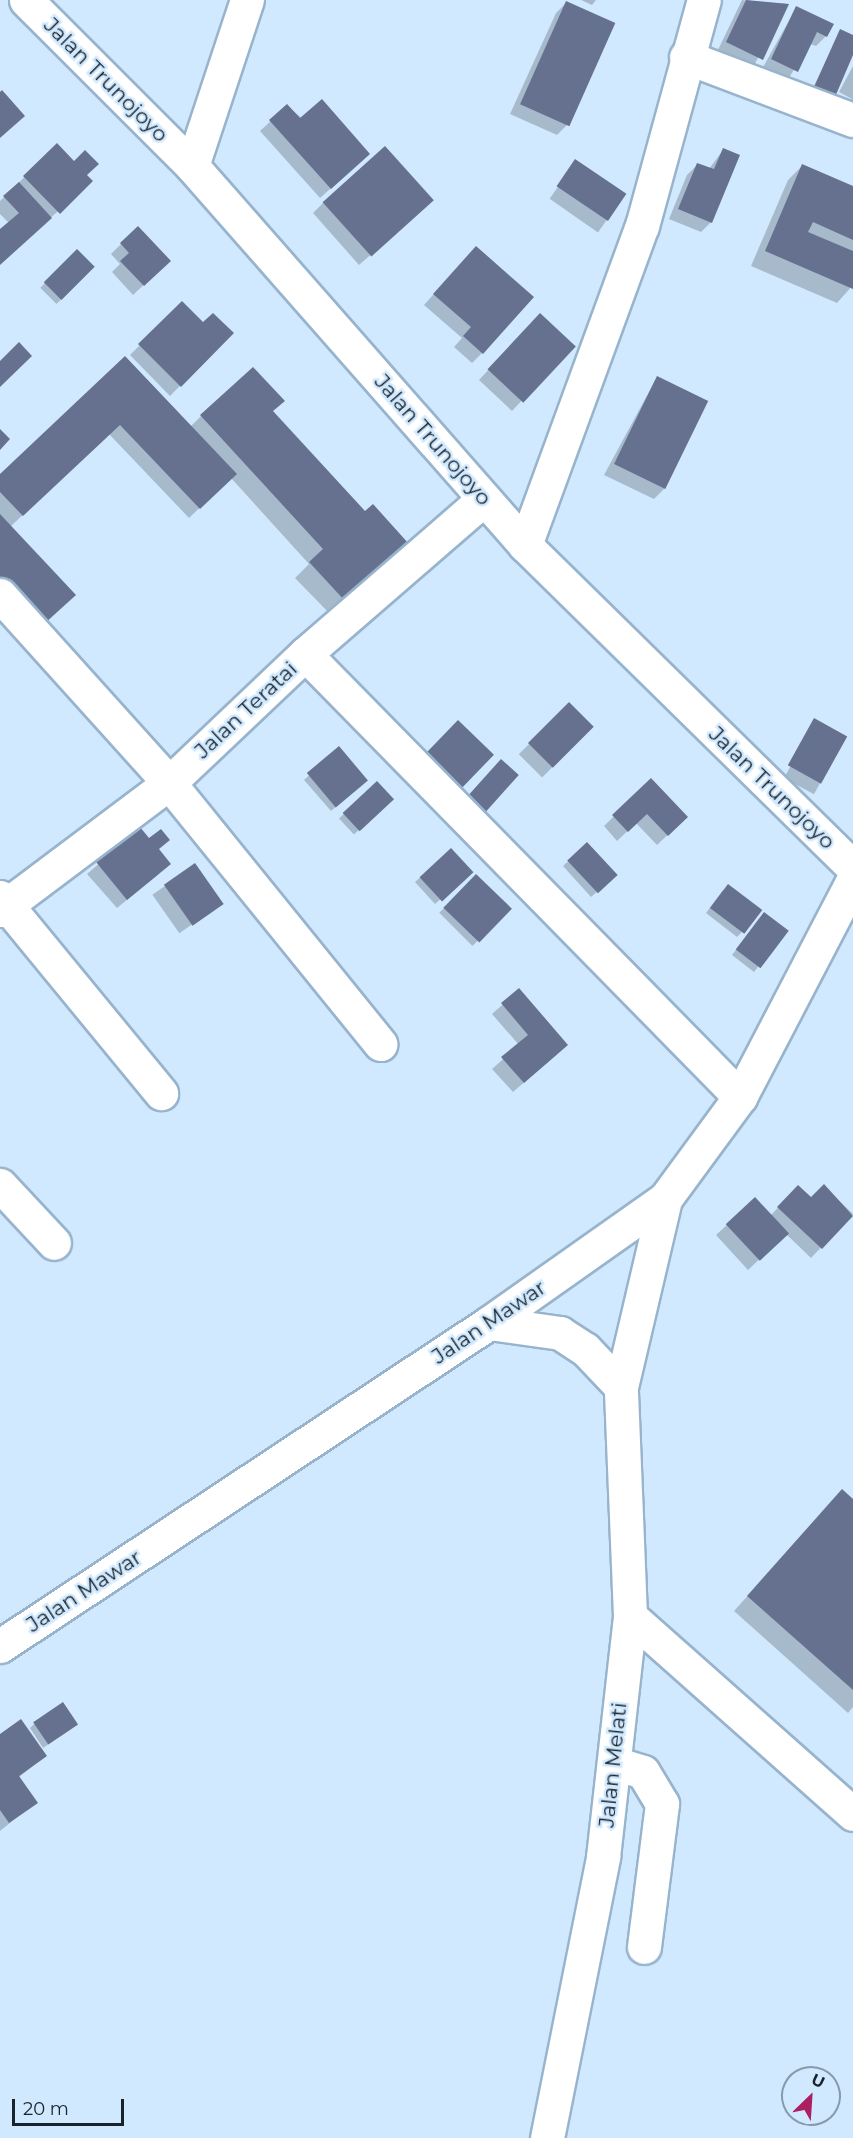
<!DOCTYPE html>
<html>
<head>
<meta charset="utf-8">
<style>
  body { margin:0 }
  #map { position:relative; width:853px; height:2138px; overflow:hidden; background:#d1e9fe; font-family:Montserrat,sans-serif }
  div>[style] { position:absolute }
  .shadow>* { inset:0; background:#0003; transform-origin:0 0 }
  .building>* { inset:0; background:#66718f; transform-origin:0 0 }
  .roads { filter:drop-shadow(2px 0 #98b4cd) drop-shadow(-2px 0 #98b4cd) drop-shadow(0 2px #98b4cd) drop-shadow(0 -2px #98b4cd) }
  .street>* { height:33px; margin:-16.5px; padding:0 16.5px; transform-origin:16.5px; border-radius:16.5px; background:#fff }
  .primary>* { height:33px; margin:-16.5px; padding:0 16.5px; transform-origin:16.5px; border-radius:16.5px; background:#fff }
  span { translate:-50% -50%; white-space:nowrap; text-align:center; line-height:1.15; -webkit-text-stroke:5px #d1e9fe; paint-order:stroke }
  .street-label { font-size:21px; color:#18232c }
  .north { position:absolute; left:781px; top:2066px; width:60px; height:60px; box-sizing:border-box; background:#d1e9fe; border:2px solid #879aaa; border-radius:50%; rotate:25deg; font-size:16px; font-weight:700; line-height:24px; text-align:center; color:#18232c }
  .north::after { content:''; display:block; margin:auto; width:21px; height:27px; background:#ab2061; clip-path:polygon(50% 0,100% 100%,50% 72%,0 100%) }
  .scale { position:absolute; left:12px; top:2099px; width:112px; height:27px; box-sizing:border-box; border:3px solid #18232c; border-top:0; padding-left:8px; font-size:18px; line-height:21px; white-space:nowrap; color:#18232c; -webkit-text-stroke:4px #d1e9fe; paint-order:stroke }
</style>
</head>
<body>
<div id="map">
  <div class="shadow">
    <i style="clip-path:polygon(581px 0,596px 0,592px 5px)"></i>
    <i style="clip-path:polygon(742px 0,787px 4px,752px 69px,717px 52px)"></i>
    <i style="clip-path:polygon(566px 3px,567px 125px,557px 135px,510px 114px,556px 13px)"></i>
    <i style="clip-path:polygon(796px 8px,826px 36px,816px 46px,810px 44px,787px 81px,762px 69px)"></i>
    <i style="clip-path:polygon(841px 31px,853px 36px,853px 51px,833px 96px,811px 92px)"></i>
    <i style="clip-path:polygon(853px 66px,853px 126px,840px 123px,852px 99px,839px 92px)"></i>
    <i style="clip-path:polygon(287px 106px,358px 164px,320px 198px,260px 131px)"></i>
    <i style="clip-path:polygon(57px 145px,91px 181px,0 264px,0 231px,9px 223px,0 214px,0 201px)"></i>
    <i style="clip-path:polygon(723px 150px,711px 222px,701px 232px,669px 219px,687px 175px,697px 165px,709px 169px)"></i>
    <i style="left:576px;top:161px;width:59px;height:46px;rotate:35deg"></i>
    <i style="clip-path:polygon(802px 166px,853px 188px,853px 285px,837px 303px,751px 266px,788px 180px)"></i>
    <i style="clip-path:polygon(323px 203px,422px 210px,359px 265px,313px 213px)"></i>
    <i style="clip-path:polygon(137px 228px,169px 261px,133px 295px,112px 272px,120px 264px,111px 254px)"></i>
    <i style="left:77px;top:251px;width:23px;height:52px;rotate:45deg"></i>
    <i style="clip-path:polygon(466px 258px,482px 353px,472px 363px,454px 347px,462px 338px,424px 305px)"></i>
    <i style="clip-path:polygon(182px 303px,203px 325px,232px 333px,170px 396px,130px 355px)"></i>
    <i style="clip-path:polygon(530px 325px,573px 346px,512px 411px,479px 380px)"></i>
    <i style="clip-path:polygon(125px 358px,190px 427px,201px 416px,272px 412px,365px 513px,407px 544px,331px 615px,295px 578px,309px 564px,231px 478px,189px 518px,109px 434px,10px 527px,0 598px,0 476px)"></i>
    <i style="clip-path:polygon(657px 377px,664px 489px,654px 499px,604px 475px)"></i>
    <i style="left:569px;top:704px;width:33px;height:71px;rotate:45deg"></i>
    <i style="left:815px;top:720px;width:34px;height:66px;rotate:28deg"></i>
    <i style="clip-path:polygon(339px 748px,362px 784px,331px 811px,304px 780px)"></i>
    <i style="clip-path:polygon(651px 780px,676px 827px,657px 845px,636px 823px,617px 841px,604px 826px)"></i>
    <i style="left:377px;top:783px;width:22px;height:52px;rotate:47deg"></i>
    <i style="clip-path:polygon(139px 829px,157px 850px,159px 874px,117px 908px,87px 874px)"></i>
    <i style="clip-path:polygon(587px 844px,611px 880px,591px 897px,563px 866px)"></i>
    <i style="clip-path:polygon(451px 850px,466px 877px,435px 904px,415px 882px)"></i>
    <i style="left:195px;top:865px;width:47px;height:52px;rotate:55deg"></i>
    <i style="left:476px;top:876px;width:47px;height:52px;rotate:45deg"></i>
    <i style="clip-path:polygon(723px 890px,742px 932px,737px 937px,706px 913px)"></i>
    <i style="clip-path:polygon(760px 919px,787px 931px,754px 972px,732px 955px)"></i>
    <i style="clip-path:polygon(519px 990px,556px 1055px,513px 1092px,492px 1069px,519px 1045px,492px 1014px)"></i>
    <i style="clip-path:polygon(824px 1186px,853px 1214px,811px 1258px,786px 1234px,748px 1270px,716px 1235px,755px 1199px,770px 1216px,798px 1187px,811px 1199px)"></i>
    <i style="clip-path:polygon(853px 1501px,853px 1707px,848px 1713px,734px 1611px,828px 1506px)"></i>
    <i style="clip-path:polygon(34px 1724px,71px 1729px,43px 1748px,30px 1728px)"></i>
    <i style="clip-path:polygon(0 1736px,45px 1756px,18px 1778px,36px 1802px,0 1831px)"></i>
  </div>
  <div class="building">
    <i style="clip-path:polygon(746px 0,789px 4px,763px 60px,726px 42px)"></i>
    <i style="left:566px;top:1px;width:54px;height:113px;rotate:24deg"></i>
    <i style="clip-path:polygon(796px 6px,834px 24px,827px 37px,817px 32px,798px 72px,771px 59px)"></i>
    <i style="clip-path:polygon(840px 29px,853px 35px,853px 55px,835px 97px,814px 87px)"></i>
    <i style="clip-path:polygon(2px 90px,25px 116px,0 138px,0 92px)"></i>
    <i style="clip-path:polygon(322px 99px,370px 154px,331px 189px,269px 120px,287px 104px,300px 118px)"></i>
    <i style="clip-path:polygon(57px 143px,74px 161px,85px 150px,99px 164px,87px 175px,93px 181px,60px 214px,23px 176px)"></i>
    <i style="left:385px;top:146px;width:73px;height:84px;rotate:48deg"></i>
    <i style="clip-path:polygon(723px 148px,740px 155px,712px 223px,678px 209px,697px 163px,714px 169px)"></i>
    <i style="left:575px;top:159px;width:62px;height:33px;rotate:34deg"></i>
    <i style="clip-path:polygon(802px 164px,853px 186px,853px 240px,813px 222px,808px 232px,853px 251px,853px 289px,765px 251px)"></i>
    <i style="clip-path:polygon(19px 182px,52px 218px,0 265px,0 229px,19px 213px,3px 196px)"></i>
    <i style="clip-path:polygon(138px 226px,171px 261px,144px 286px,120px 261px,129px 253px,120px 243px)"></i>
    <i style="clip-path:polygon(476px 246px,534px 297px,483px 354px,463px 336px,471px 327px,433px 294px)"></i>
    <i style="left:77px;top:249px;width:25px;height:47px;rotate:45deg"></i>
    <i style="clip-path:polygon(182px 301px,203px 322px,213px 313px,234px 333px,181px 387px,138px 344px)"></i>
    <i style="left:540px;top:313px;width:49px;height:77px;rotate:43deg"></i>
    <i style="clip-path:polygon(19px 342px,32px 356px,0 387px,0 361px)"></i>
    <i style="clip-path:polygon(125px 356px,237px 474px,200px 509px,120px 425px,23px 516px,0 492px,0 474px)"></i>
    <i style="clip-path:polygon(253px 367px,285px 401px,273px 411px,365px 511px,373px 504px,409px 544px,346px 602px,309px 562px,323px 549px,200px 415px)"></i>
    <i style="left:657px;top:376px;width:57px;height:98px;rotate:26deg"></i>
    <i style="clip-path:polygon(0 429px,10px 439px,0 450px)"></i>
    <i style="clip-path:polygon(0 514px,76px 595px,44px 624px,0 578px)"></i>
    <i style="left:569px;top:702px;width:35px;height:58px;rotate:45deg"></i>
    <i style="left:814px;top:718px;width:38px;height:54px;rotate:29deg"></i>
    <i style="left:458px;top:720px;width:50px;height:49px;rotate:44deg"></i>
    <i style="left:339px;top:746px;width:45px;height:42px;rotate:50deg"></i>
    <i style="left:501px;top:759px;width:24px;height:51px;rotate:42deg"></i>
    <i style="clip-path:polygon(651px 778px,688px 817px,668px 836px,647px 814px,628px 832px,612px 815px)"></i>
    <i style="left:377px;top:781px;width:25px;height:47px;rotate:47deg"></i>
    <i style="clip-path:polygon(140px 827px,149px 838px,161px 829px,170px 840px,159px 849px,171px 864px,127px 900px,96px 862px)"></i>
    <i style="left:587px;top:842px;width:45px;height:27px;rotate:47deg"></i>
    <i style="left:451px;top:848px;width:33px;height:43px;rotate:47deg"></i>
    <i style="left:195px;top:863px;width:50px;height:38px;rotate:55deg"></i>
    <i style="left:476px;top:874px;width:50px;height:47px;rotate:44deg"></i>
    <i style="left:728px;top:884px;width:43px;height:30px;rotate:37deg"></i>
    <i style="left:764px;top:912px;width:31px;height:47px;rotate:37deg"></i>
    <i style="clip-path:polygon(519px 988px,568px 1045px,524px 1083px,501px 1057px,528px 1035px,501px 1003px)"></i>
    <i style="clip-path:polygon(824px 1184px,853px 1216px,822px 1249px,777px 1207px,798px 1185px,811px 1197px)"></i>
    <i style="left:755px;top:1197px;width:50px;height:40px;rotate:47deg"></i>
    <i style="clip-path:polygon(842px 1489px,853px 1499px,853px 1690px,747px 1596px)"></i>
    <i style="left:63px;top:1702px;width:27px;height:36px;rotate:56deg"></i>
    <i style="clip-path:polygon(21px 1719px,47px 1756px,19px 1776px,38px 1803px,9px 1823px,0 1810px,0 1734px)"></i>
  </div>
  <div class="roads">
    <div class="street">
      <i style="left:686px;top:57px;width:178px;rotate:20.7deg"></i>
      <i style="left:192px;top:166px;width:175px;rotate:-71.7deg"></i>
      <i style="left:525px;top:545px;width:340px;rotate:-69.9deg"></i>
      <i style="left:642px;top:226px;width:234px;rotate:-74.7deg"></i>
      <i style="left:0;top:595px;width:253px;rotate:48deg"></i>
      <i style="left:169px;top:783px;width:336px;rotate:51deg"></i>
      <i style="left:305px;top:654px;width:621px;rotate:45.52deg"></i>
      <i style="left:0;top:897px;width:254px;rotate:50.6deg"></i>
      <i style="left:0;top:910px;width:211px;rotate:-36.9deg"></i>
      <i style="left:169px;top:783px;width:187px;rotate:-43.5deg"></i>
      <i style="left:305px;top:654px;width:237px;rotate:-40.9deg"></i>
      <i style="left:0;top:1185px;width:79px;rotate:47deg"></i>
      <i style="left:489px;top:1323px;width:72px;rotate:8deg"></i>
      <i style="left:560px;top:1333px;width:30px;rotate:33deg"></i>
      <i style="left:585px;top:1349px;width:52px;rotate:46.5deg"></i>
      <i style="left:630px;top:1616px;width:298px;rotate:41.6deg"></i>
      <i style="left:0;top:1646px;width:586px;rotate:-33.45deg"></i>
      <i style="left:489px;top:1323px;width:215px;rotate:-35.2deg"></i>
      <i style="left:665px;top:1199px;width:127px;rotate:-53.7deg"></i>
      <i style="left:740px;top:1097px;width:245px;rotate:-62.5deg"></i>
      <i style="left:614px;top:1763px;width:30px;rotate:17deg"></i>
      <i style="left:643px;top:1772px;width:37px;rotate:59deg"></i>
      <i style="left:662px;top:1804px;width:144px;rotate:97.2deg"></i>
      <i style="left:547px;top:2138px;width:287px;rotate:-78.7deg"></i>
      <i style="left:603px;top:1857px;width:243px;rotate:-83.6deg"></i>
      <i style="left:630px;top:1616px;width:229px;rotate:-92.3deg"></i>
      <i style="left:621px;top:1387px;width:193px;rotate:-76.8deg"></i>
    </div>
    <div class="primary">
      <i style="left:26px;top:0;width:235px;rotate:45deg"></i>
      <i style="left:192px;top:166px;width:505px;rotate:48.7deg"></i>
      <i style="left:525px;top:545px;width:460px;rotate:44.5deg"></i>
    </div>
  </div>
  <div class="street-label">
    <span style="left:106px;top:80px;rotate:45deg">Jalan Trunojoyo</span>
    <span style="left:433px;top:440px;rotate:49deg">Jalan Trunojoyo</span>
    <span style="left:246px;top:710px;rotate:-43deg">Jalan Teratai</span>
    <span style="left:772px;top:788px;rotate:44deg">Jalan Trunojoyo</span>
    <span style="left:489px;top:1322px;rotate:-34deg">Jalan Mawar</span>
    <span style="left:84px;top:1591px;rotate:-33deg">Jalan Mawar</span>
    <span style="left:613px;top:1765px;rotate:-84deg">Jalan Melati</span>
  </div>
  <div class="north">U</div>
  <div class="scale">20 m</div>
</div>
</body>
</html>
